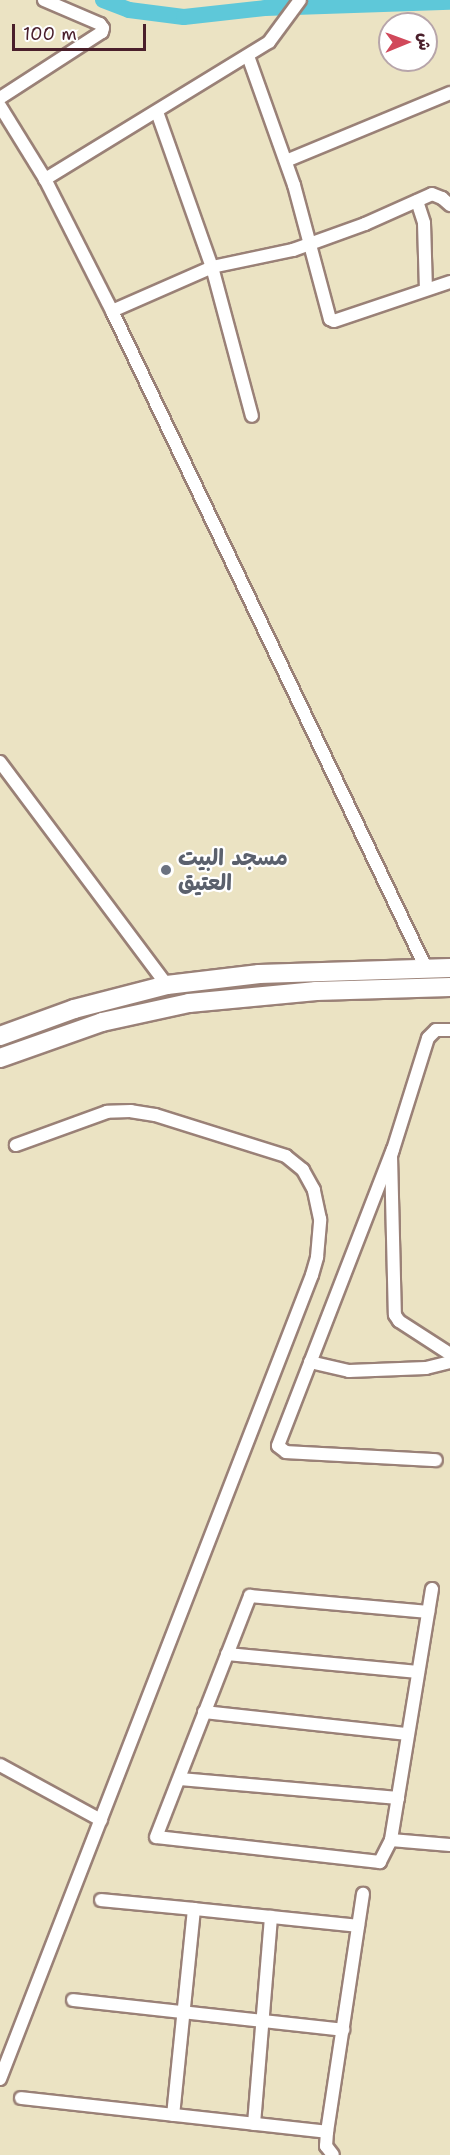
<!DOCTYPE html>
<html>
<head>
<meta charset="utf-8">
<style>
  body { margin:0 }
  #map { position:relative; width:450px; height:2155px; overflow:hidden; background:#ebe3c3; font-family:"Shantell Sans","Playpen Sans Arabic",sans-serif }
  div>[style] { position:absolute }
  .river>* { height:16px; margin:-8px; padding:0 8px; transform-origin:8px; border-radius:8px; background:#5ec8d9 }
  .roads { filter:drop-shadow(2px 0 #9a8177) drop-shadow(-2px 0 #9a8177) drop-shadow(0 2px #9a8177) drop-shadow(0 -2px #9a8177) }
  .minor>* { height:12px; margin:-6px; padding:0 6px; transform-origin:6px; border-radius:6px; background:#fff }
  .highway>* { height:18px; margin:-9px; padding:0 9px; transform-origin:9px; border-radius:9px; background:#fff }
  .dots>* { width:16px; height:16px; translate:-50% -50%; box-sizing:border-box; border:3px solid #fff; border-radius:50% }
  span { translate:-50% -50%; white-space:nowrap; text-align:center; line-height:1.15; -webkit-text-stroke:4.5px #fff; paint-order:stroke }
  .worship-label { font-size:22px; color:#5b616d; font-weight:700 }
  .left { translate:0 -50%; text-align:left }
  .north { position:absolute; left:378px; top:12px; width:60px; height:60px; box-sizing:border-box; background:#fff; border:2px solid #b7a5aa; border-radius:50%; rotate:89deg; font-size:16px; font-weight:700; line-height:24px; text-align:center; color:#4a1f2b }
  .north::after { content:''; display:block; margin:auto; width:21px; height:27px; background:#d1495b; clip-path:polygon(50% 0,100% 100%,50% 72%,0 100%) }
  .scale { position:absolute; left:12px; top:24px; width:134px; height:27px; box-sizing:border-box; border:3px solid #4a1f2b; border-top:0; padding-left:8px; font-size:18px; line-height:21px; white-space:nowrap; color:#4a1f2b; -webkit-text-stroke:4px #fff; paint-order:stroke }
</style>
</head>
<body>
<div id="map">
  <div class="river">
    <i style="left:103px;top:0;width:28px;rotate:21deg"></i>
    <i style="left:129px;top:10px;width:55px;rotate:7.3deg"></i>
    <i style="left:184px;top:17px;width:81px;rotate:-6.3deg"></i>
    <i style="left:265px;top:8px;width:185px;rotate:-1.9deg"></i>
  </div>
  <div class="roads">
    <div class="minor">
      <i style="left:300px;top:0;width:52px;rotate:126.4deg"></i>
      <i style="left:269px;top:42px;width:263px;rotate:148.5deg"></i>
      <i style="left:45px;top:179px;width:148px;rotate:63.1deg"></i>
      <i style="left:112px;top:311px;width:728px;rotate:64.46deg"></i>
      <i style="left:248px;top:56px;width:137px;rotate:70.4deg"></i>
      <i style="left:294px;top:185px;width:139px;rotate:75deg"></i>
      <i style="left:330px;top:319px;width:4px;rotate:27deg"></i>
      <i style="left:334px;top:321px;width:122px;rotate:-18.6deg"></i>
      <i style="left:0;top:98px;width:121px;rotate:-32.9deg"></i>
      <i style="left:102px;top:32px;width:4px;rotate:-76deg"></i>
      <i style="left:103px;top:28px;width:5px;rotate:-127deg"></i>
      <i style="left:100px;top:24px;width:61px;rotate:-156.8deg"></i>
      <i style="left:0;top:106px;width:86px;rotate:58.3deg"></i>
      <i style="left:157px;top:112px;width:164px;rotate:70.5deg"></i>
      <i style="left:212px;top:267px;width:154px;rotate:75deg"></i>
      <i style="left:286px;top:161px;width:178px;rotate:-22.5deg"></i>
      <i style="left:417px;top:201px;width:23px;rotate:72deg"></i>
      <i style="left:424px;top:223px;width:66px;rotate:88.3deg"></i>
      <i style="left:112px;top:311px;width:109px;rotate:-23.7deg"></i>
      <i style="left:212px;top:267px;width:83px;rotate:-11.9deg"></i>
      <i style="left:293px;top:250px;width:77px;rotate:-19.9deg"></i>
      <i style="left:365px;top:224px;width:73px;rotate:-24.1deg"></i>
      <i style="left:432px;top:194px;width:11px;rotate:22deg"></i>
      <i style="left:442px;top:198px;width:11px;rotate:41deg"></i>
      <i style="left:0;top:762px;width:279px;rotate:53.2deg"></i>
      <i style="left:450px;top:1030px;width:14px;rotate:180deg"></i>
      <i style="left:436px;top:1030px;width:11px;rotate:135deg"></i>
      <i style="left:428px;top:1038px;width:124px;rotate:107.4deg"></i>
      <i style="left:391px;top:1156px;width:159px;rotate:88.6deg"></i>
      <i style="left:395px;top:1315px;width:7px;rotate:56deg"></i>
      <i style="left:399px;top:1321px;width:61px;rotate:32.9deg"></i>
      <i style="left:393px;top:1149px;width:318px;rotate:111.2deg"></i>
      <i style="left:278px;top:1446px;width:10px;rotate:37deg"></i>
      <i style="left:286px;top:1452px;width:150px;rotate:3.1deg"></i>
      <i style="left:310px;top:1362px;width:40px;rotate:13deg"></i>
      <i style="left:349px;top:1371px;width:77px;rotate:-2.2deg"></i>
      <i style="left:426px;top:1368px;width:25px;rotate:-14deg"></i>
      <i style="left:432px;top:1589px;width:254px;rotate:99.3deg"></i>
      <i style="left:391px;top:1840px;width:59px;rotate:4.8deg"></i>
      <i style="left:227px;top:1654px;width:192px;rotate:5.4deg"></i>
      <i style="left:204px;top:1712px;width:205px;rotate:6.2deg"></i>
      <i style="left:0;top:1765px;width:115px;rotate:28.6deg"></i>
      <i style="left:180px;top:1779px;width:219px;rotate:5deg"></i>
      <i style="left:391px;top:1840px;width:25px;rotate:117deg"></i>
      <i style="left:380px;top:1862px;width:225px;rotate:-173.6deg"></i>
      <i style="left:156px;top:1837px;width:259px;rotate:-68.7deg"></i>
      <i style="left:250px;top:1596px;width:179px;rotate:5.1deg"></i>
      <i style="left:101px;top:1900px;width:93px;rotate:5.5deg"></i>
      <i style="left:194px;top:1909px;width:207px;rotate:95.8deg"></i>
      <i style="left:194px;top:1909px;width:165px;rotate:5.9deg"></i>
      <i style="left:73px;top:2000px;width:272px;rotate:6.3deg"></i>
      <i style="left:0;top:2079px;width:862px;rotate:-68.79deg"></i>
      <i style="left:312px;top:1275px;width:19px;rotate:-74deg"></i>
      <i style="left:317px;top:1257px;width:38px;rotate:-85deg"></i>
      <i style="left:320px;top:1219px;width:30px;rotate:-102deg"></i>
      <i style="left:314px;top:1190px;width:23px;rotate:-119deg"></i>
      <i style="left:303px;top:1170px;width:22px;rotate:-141deg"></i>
      <i style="left:286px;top:1156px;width:137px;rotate:-162.6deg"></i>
      <i style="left:155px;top:1115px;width:24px;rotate:-171deg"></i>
      <i style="left:131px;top:1111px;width:24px;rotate:178deg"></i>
      <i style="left:107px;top:1112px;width:97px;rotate:160.1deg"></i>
      <i style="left:21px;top:2098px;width:308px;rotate:6.3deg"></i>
      <i style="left:327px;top:2132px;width:241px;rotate:-81.4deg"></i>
      <i style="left:254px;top:2124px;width:208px;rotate:-85.3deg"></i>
      <i style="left:327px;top:2132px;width:14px;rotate:94deg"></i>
      <i style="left:326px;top:2146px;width:11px;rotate:52deg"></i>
    </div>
    <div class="highway">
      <i style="left:0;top:1036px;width:79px;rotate:-20deg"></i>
      <i style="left:74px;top:1009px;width:96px;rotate:-14.5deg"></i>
      <i style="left:167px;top:985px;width:93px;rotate:-6.8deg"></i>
      <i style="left:259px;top:974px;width:191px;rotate:-1.8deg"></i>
      <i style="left:0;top:1058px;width:108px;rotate:-19.4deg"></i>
      <i style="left:102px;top:1022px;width:89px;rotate:-12.3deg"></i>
      <i style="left:189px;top:1003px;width:128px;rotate:-5.4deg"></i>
      <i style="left:316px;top:991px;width:134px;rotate:-1.7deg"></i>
    </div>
  </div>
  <div class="dots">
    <i style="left:166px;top:870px;background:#6b7280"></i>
  </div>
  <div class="worship-label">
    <span class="left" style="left:178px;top:870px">مسجد البيت<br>العتيق</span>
  </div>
  <div class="north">ش</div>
  <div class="scale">100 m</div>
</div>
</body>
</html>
